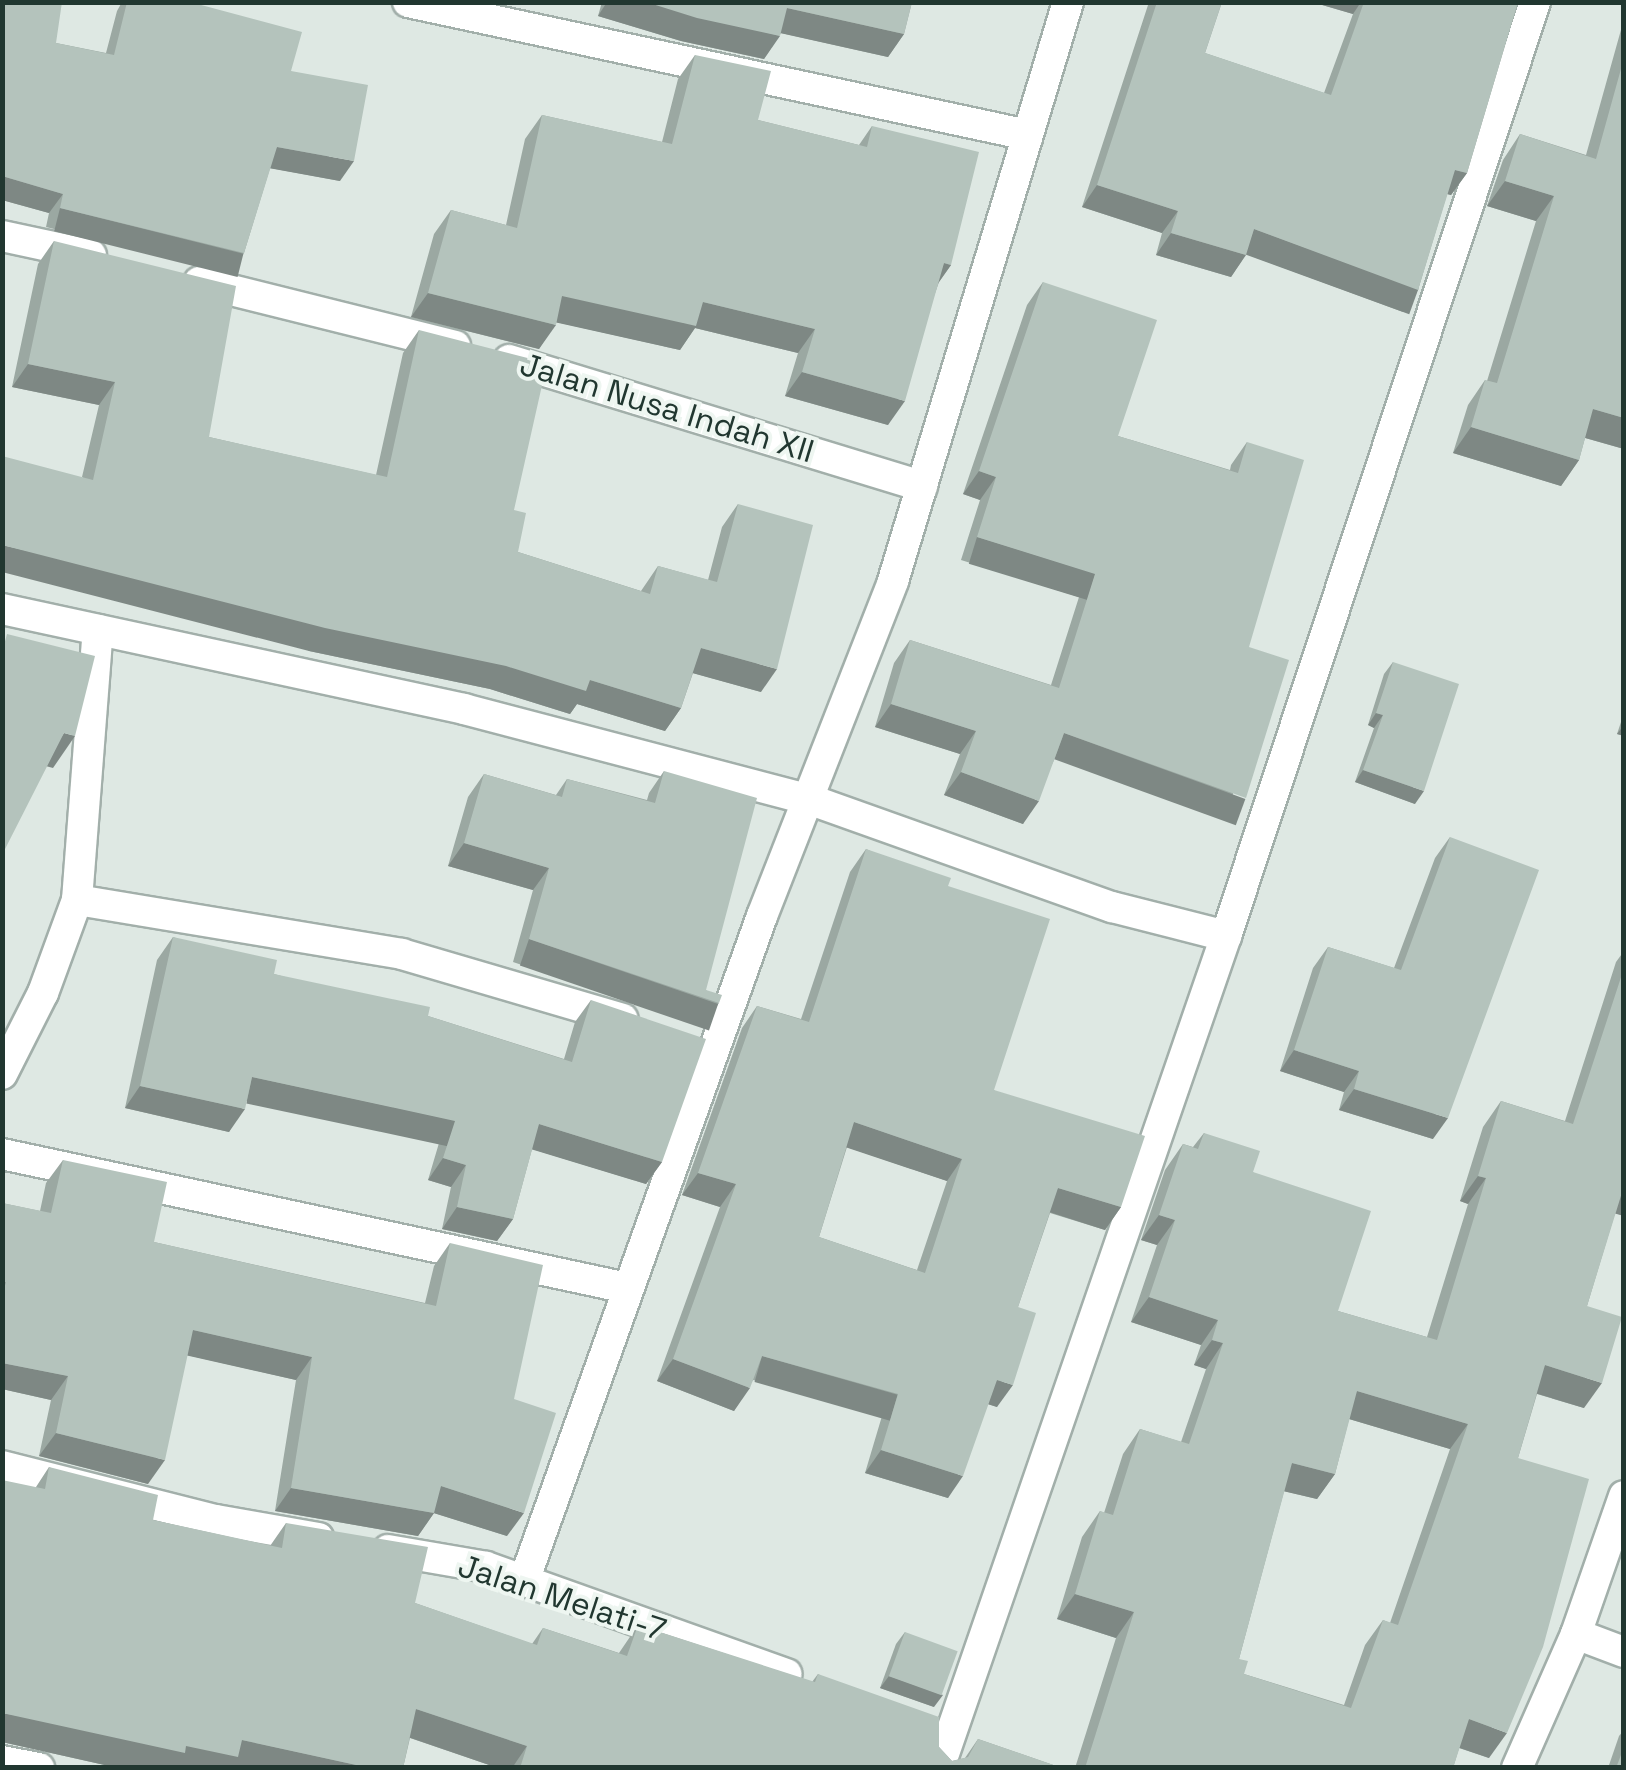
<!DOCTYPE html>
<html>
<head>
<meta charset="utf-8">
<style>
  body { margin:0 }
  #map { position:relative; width:1626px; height:1770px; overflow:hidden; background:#dee8e3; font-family:"Space Grotesk",sans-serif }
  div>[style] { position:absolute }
  .roads { filter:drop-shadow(2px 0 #a2afaa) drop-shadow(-2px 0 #a2afaa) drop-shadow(0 2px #a2afaa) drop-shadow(0 -2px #a2afaa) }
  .minor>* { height:30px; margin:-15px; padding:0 15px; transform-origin:15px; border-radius:15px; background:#fff }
  .wall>* { inset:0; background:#9ba8a2 }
  .shaded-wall>* { inset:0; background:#7e8884; transform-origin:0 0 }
  .building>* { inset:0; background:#b4c3bc; transform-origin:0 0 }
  span { translate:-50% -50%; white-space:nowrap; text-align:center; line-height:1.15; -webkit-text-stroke:8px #eef6f1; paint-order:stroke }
  .street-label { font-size:32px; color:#213730 }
  .frame { position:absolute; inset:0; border:5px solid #213730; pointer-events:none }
</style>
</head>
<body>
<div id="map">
  <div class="roads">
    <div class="minor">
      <i style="left:408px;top:2px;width:634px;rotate:12.11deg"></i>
      <i style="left:2px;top:236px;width:91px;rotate:12.1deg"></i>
      <i style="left:199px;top:282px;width:264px;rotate:14deg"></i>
      <i style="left:509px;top:360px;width:432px;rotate:17deg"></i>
      <i style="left:2px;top:609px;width:473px;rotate:12.2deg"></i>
      <i style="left:464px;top:709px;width:356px;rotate:14.7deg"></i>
      <i style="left:808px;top:799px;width:323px;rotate:19.6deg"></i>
      <i style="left:1112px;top:907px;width:118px;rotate:14.3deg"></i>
      <i style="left:77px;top:900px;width:329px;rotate:9.4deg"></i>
      <i style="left:402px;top:954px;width:230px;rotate:16.4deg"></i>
      <i style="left:2px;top:1074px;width:91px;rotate:-63.2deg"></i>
      <i style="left:43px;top:993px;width:99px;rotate:-69.9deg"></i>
      <i style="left:77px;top:900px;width:271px;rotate:-85.6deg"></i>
      <i style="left:2px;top:1154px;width:639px;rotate:12.1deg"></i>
      <i style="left:2px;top:1466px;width:221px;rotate:14.2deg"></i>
      <i style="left:216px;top:1520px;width:104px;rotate:10deg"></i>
      <i style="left:388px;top:1550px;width:99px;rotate:9.8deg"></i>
      <i style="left:486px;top:1567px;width:319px;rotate:19.6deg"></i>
      <i style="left:524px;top:1581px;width:706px;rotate:-70.31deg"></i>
      <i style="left:762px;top:916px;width:360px;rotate:-68.6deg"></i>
      <i style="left:893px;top:581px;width:605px;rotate:-73.18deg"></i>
      <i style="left:1576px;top:1634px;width:51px;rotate:20.6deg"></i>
      <i style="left:2px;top:1761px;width:38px;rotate:11deg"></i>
      <i style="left:939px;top:1768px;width:880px;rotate:-70.97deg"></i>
      <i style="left:1226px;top:936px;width:984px;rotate:-71.69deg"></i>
      <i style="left:1517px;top:1768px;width:146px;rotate:-66.2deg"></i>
      <i style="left:1576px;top:1634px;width:146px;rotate:-70.8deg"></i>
    </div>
  </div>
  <div class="wall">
    <i style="clip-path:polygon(2px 2px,56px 43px,106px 53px,117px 11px,122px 2px,190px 2px,291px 71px,340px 181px,270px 168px,244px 253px,231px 273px,46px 227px,49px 213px,2px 200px)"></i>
    <i style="clip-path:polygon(602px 2px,912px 2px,904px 34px,888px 57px,781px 33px,764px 59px,681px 41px,598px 16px)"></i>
    <i style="clip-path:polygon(1149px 2px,1222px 2px,1205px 53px,1324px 93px,1353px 14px,1312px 2px,1518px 2px,1467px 173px,1451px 195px,1447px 194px,1418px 290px,1403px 312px,1246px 254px,1231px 277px,1156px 255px,1162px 233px,1082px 207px)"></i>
    <i style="clip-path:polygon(1624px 19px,1624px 449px,1585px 438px,1579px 460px,1561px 486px,1453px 453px,1468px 405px,1485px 380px,1487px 381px,1536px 221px,1487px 206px,1503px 160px,1520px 134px,1586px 155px)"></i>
    <i style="clip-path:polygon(695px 55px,758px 120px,859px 145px,872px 126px,951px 265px,939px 282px,888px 425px,785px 396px,798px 353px,695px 328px,680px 350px,556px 322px,539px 349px,411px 317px,434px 234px,451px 210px,506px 225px,525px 139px,542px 115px,662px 142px,678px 79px)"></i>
    <i style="clip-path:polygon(54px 241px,209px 437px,376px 475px,403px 353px,419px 330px,514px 510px,518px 552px,641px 591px,658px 566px,708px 580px,722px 527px,738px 504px,761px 692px,693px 673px,681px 708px,665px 731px,577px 704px,570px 714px,490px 689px,309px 651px,82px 477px,99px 405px,12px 387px,38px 264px)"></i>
    <i style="clip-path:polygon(1043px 282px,1118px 436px,1230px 470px,1231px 465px,1247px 442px,1249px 647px,1230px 821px,1055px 758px,1023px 824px,944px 795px,960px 754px,875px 727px,894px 663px,910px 640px,1051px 685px,1079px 597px,961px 560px,980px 500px,963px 494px,1027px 305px)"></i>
    <i style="clip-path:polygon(1393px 662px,1415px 804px,1355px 782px,1374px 728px,1368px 725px,1384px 674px)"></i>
    <i style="clip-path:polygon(1624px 713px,1624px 736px,1617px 734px)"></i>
    <i style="clip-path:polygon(664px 771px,706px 990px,719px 1003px,703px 1026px,513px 962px,533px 890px,448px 866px,468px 797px,484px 774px,556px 795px,567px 779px,647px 800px,649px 793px)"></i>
    <i style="clip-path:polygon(1450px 837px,1433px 1139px,1339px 1110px,1344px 1092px,1280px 1071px,1313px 968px,1328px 947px,1394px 968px,1435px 858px)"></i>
    <i style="clip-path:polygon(evenodd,866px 849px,948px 886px,994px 1090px,1121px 1207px,1105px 1230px,1050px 1213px,1018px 1307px,997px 1407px,988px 1404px,948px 1498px,865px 1473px,882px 1416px,753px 1380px,734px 1411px,657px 1381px,720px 1207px,682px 1195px,742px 1028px,757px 1006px,801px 1019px,850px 872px,866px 849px,847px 1147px,947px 1181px,917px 1270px,819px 1237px,847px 1147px)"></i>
    <i style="clip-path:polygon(173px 937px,274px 974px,428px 1016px,564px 1059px,575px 1022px,591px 1000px,662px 1162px,646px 1184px,532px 1149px,513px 1219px,497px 1241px,442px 1229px,451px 1187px,428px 1180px,439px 1143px,246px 1101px,229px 1132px,125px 1108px,157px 960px)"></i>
    <i style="clip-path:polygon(evenodd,1624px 951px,1624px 1216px,1615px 1213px,1587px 1306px,1584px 1408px,1537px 1394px,1518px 1458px,1489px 1758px,1459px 1748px,1453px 1768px,1075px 1768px,1116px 1638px,1057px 1619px,1082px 1537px,1100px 1511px,1104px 1513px,1123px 1454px,1140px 1429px,1181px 1442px,1206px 1369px,1194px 1365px,1201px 1345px,1131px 1322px,1157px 1245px,1141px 1240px,1165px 1170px,1183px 1144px,1193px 1147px,1204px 1133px,1253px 1172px,1338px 1311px,1427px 1337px,1468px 1204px,1460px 1201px,1483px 1127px,1501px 1101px,1565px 1121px,1616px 962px,1624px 951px,1349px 1419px,1450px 1449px,1390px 1623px,1383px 1620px,1365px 1645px,1344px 1705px,1244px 1674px,1239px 1659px,1284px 1491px,1317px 1499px,1335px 1474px,1349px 1419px)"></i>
    <i style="clip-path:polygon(63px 1160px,154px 1242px,425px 1303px,434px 1266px,450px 1243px,514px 1399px,507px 1536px,434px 1513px,418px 1536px,275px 1511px,296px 1380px,187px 1355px,148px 1484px,39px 1456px,51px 1400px,2px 1389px,2px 1203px,40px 1211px,46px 1183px)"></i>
    <i style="clip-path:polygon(49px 1467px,153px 1520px,270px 1546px,286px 1523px,415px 1603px,532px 1644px,543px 1628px,619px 1653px,638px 1625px,812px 1682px,818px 1674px,939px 1747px,952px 1761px,965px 1758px,978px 1739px,1062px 1768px,498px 1768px,410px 1738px,403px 1768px,118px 1768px,2px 1742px,36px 1487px)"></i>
    <i style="clip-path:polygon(905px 1632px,934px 1707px,880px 1688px,896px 1644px)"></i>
    <i style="clip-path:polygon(1624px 1730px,1624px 1768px,1608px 1768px,1619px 1736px)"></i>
  </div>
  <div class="shaded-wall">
    <i style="clip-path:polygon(607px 2px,646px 2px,780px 36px,764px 59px,681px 41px,598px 16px)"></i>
    <i style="clip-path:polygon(1312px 2px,1361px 2px,1353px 14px)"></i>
    <i style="clip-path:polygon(787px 8px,904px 34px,888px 57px,771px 31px)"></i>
    <i style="clip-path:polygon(277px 147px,354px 161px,340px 181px,263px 167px)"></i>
    <i style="clip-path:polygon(1455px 170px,1467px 173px,1451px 195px,1439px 192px)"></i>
    <i style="clip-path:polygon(2px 176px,63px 194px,49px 213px,2px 200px)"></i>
    <i style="clip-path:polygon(1505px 181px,1554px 196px,1536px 221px,1487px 206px)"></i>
    <i style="clip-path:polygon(1097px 185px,1178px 211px,1162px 233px,1082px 207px)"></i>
    <i style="left:60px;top:208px;width:189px;height:24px;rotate:14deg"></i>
    <i style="left:1254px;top:229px;width:175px;height:27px;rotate:20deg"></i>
    <i style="clip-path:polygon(1171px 233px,1246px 255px,1231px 277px,1156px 255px)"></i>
    <i style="clip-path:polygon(944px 263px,951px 265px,934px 289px)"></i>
    <i style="clip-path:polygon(428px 293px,556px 325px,539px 349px,411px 317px)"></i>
    <i style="clip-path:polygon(562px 296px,703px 302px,815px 329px,798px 353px,695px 328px,680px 350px,545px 320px)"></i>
    <i style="clip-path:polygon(28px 364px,115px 382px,99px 405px,12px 387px)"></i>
    <i style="clip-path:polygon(802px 372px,905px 401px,888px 425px,785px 396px)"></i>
    <i style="clip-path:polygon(1593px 409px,1624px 418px,1624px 449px,1575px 435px)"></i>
    <i style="clip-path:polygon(1471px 427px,1579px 460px,1561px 486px,1453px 453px)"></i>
    <i style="clip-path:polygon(979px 471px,996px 477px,980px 500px,963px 494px)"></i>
    <i style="left:977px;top:537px;width:124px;height:28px;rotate:17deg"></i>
    <i style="clip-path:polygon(2px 545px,590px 680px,681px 708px,665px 731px,577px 704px,570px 714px,490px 689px,309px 651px,2px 572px)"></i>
    <i style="clip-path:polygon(701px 648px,777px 669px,761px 692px,685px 671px)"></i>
    <i style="clip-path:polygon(891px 704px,976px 731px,960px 754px,875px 727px)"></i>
    <i style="clip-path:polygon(1376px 713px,1383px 715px,1374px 728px,1368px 725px)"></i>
    <i style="clip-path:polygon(1624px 725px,1624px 736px,1617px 734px)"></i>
    <i style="clip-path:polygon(64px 733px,75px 736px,53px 768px,42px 765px)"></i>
    <i style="left:1064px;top:733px;width:193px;height:28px;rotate:20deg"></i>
    <i style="clip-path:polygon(1363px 770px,1424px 791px,1415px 804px,1355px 782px)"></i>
    <i style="clip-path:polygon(961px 772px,1039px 801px,1023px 824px,944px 795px)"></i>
    <i style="clip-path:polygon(464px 843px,549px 868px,533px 890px,448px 866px)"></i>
    <i style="left:529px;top:939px;width:200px;height:28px;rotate:19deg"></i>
    <i style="clip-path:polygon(1294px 1050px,1359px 1071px,1344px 1092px,1280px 1071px)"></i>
    <i style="left:252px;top:1077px;width:208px;height:27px;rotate:12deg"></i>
    <i style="clip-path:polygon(140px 1086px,245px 1109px,229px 1132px,125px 1108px)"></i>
    <i style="clip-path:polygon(1354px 1089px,1448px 1118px,1433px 1139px,1339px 1110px)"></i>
    <i style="clip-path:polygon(854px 1122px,962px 1159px,947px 1181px,839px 1145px)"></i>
    <i style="clip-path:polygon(539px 1124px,662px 1162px,646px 1184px,524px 1147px)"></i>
    <i style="clip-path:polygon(443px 1158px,466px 1165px,451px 1187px,428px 1180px)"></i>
    <i style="clip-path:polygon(698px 1173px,736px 1184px,720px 1207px,682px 1195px)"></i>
    <i style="clip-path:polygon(1478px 1176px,1486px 1178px,1468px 1204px,1460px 1201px)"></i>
    <i style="clip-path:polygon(1624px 1186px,1624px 1216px,1606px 1211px)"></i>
    <i style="clip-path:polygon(1058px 1188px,1121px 1207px,1105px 1230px,1043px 1210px)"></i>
    <i style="clip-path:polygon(457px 1207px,513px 1219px,497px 1241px,442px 1229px)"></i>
    <i style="clip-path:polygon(1159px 1215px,1175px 1220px,1157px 1245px,1141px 1240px)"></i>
    <i style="clip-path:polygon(1149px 1297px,1218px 1320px,1201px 1345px,1131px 1322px)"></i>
    <i style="clip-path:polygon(193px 1330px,312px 1357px,296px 1380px,176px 1353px)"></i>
    <i style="clip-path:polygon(1212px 1340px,1223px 1343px,1206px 1369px,1194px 1365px)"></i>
    <i style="left:762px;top:1356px;width:141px;height:27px;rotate:16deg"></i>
    <i style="clip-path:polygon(673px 1359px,750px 1388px,734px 1411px,657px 1381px)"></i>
    <i style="clip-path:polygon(2px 1363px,68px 1376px,51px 1400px,2px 1389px)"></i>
    <i style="clip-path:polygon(1545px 1365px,1602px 1383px,1584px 1408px,1528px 1391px)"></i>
    <i style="clip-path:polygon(997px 1380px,1013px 1385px,997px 1407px,981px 1402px)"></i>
    <i style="clip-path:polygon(1357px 1391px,1468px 1424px,1450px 1449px,1339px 1416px)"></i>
    <i style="clip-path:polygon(56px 1433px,165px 1460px,148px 1484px,39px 1456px)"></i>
    <i style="clip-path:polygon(881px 1450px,963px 1476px,948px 1498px,865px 1473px)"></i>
    <i style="clip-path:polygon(1292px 1463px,1335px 1474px,1317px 1499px,1274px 1489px)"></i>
    <i style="clip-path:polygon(441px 1486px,524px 1513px,507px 1536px,424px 1510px)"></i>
    <i style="clip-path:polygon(291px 1488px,434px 1513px,418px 1536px,275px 1511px)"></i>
    <i style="clip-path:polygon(1075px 1594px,1134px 1612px,1116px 1638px,1057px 1619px)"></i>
    <i style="clip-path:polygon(889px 1676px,943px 1695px,934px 1707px,880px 1688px)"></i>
    <i style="clip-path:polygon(416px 1709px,527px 1746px,512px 1768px,498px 1768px,399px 1734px)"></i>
    <i style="clip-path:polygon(2px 1713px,186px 1746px,242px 1740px,370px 1768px,118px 1768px,2px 1742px)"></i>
    <i style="clip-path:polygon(1469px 1719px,1507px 1733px,1489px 1758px,1451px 1745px)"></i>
  </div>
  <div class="building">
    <i style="clip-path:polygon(2px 2px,62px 2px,56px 43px,114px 55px,127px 2px,190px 2px,302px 32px,291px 71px,368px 85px,354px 161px,277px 147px,244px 253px,60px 208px,63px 194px,2px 176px)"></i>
    <i style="clip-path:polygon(646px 2px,912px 2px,904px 34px,787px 8px,780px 36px,697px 18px)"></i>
    <i style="clip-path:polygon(1157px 2px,1222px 2px,1205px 53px,1331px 95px,1364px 2px,1518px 2px,1467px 173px,1455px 170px,1418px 290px,1254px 229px,1246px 255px,1171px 233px,1178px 211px,1097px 185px)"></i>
    <i style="clip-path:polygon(695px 55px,771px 71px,758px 120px,867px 147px,872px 126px,979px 152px,951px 265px,944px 263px,905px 401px,802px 372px,815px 329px,703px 302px,696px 326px,562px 296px,556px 325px,428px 293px,451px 210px,517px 228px,542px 115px,672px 144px)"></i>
    <i style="clip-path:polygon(1624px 58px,1624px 418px,1593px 409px,1579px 460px,1471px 427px,1485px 380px,1497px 383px,1554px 196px,1505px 181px,1520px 134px,1596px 159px)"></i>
    <i style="clip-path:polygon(54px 241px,236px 286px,209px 437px,387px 477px,419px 330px,547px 363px,514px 510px,526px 513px,518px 552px,650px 594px,658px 566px,717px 582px,738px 504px,813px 525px,777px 669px,701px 648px,681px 708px,590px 680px,586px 691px,506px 666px,325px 628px,2px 545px,2px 456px,93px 480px,115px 382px,28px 364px)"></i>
    <i style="clip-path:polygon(1043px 282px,1157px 320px,1118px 436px,1238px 473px,1247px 442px,1304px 460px,1249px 647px,1289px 660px,1246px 798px,1064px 733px,1039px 801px,961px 772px,976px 731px,891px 704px,910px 640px,1059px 688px,1095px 574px,977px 537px,996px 477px,979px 471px)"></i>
    <i style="clip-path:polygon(7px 634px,95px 656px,75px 736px,64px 733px,2px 855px,2px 652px)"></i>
    <i style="clip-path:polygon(1393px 662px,1459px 684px,1424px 791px,1363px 770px,1383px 715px,1376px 713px)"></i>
    <i style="clip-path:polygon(664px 771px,757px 798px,706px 990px,722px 995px,719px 1003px,529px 939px,549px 868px,464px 843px,484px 774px,562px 797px,567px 779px,655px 803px)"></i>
    <i style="clip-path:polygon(1450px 837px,1539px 870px,1448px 1118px,1354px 1089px,1359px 1071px,1294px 1050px,1328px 947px,1401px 970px)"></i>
    <i style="clip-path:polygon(evenodd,866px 849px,951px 878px,948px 886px,1050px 919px,994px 1090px,1145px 1136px,1121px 1207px,1058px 1188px,1018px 1307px,1036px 1313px,1013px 1385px,997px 1380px,963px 1476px,881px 1450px,898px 1394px,762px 1356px,750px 1388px,673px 1359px,736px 1184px,698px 1173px,757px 1006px,809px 1022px,866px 849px,854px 1122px,962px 1159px,925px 1273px,819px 1237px,854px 1122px)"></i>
    <i style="clip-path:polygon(173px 937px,277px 960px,274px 974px,430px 1007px,428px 1016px,572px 1062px,591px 1000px,706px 1039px,662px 1162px,539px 1124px,513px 1219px,457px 1207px,466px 1165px,443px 1158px,455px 1121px,252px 1077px,245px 1109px,140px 1086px)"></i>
    <i style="clip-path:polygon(evenodd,1624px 968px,1624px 1186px,1587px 1306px,1622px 1317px,1602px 1383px,1545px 1365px,1518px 1458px,1589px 1479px,1543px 1647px,1507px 1733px,1469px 1719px,1453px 1768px,1085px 1768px,1134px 1612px,1075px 1594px,1100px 1511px,1113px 1515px,1140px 1429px,1189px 1444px,1223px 1343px,1212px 1340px,1218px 1320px,1149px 1297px,1175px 1220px,1159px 1215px,1183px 1144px,1198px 1149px,1204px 1133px,1260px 1151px,1253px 1172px,1371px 1211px,1338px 1311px,1437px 1340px,1486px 1178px,1478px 1176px,1501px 1101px,1573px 1124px,1624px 968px,1357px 1391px,1468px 1424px,1398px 1625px,1383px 1620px,1351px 1708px,1244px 1674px,1248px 1661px,1239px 1659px,1292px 1463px,1335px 1474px,1357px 1391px)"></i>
    <i style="clip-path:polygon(63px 1160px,167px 1182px,154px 1242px,436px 1306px,450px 1243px,543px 1265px,514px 1399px,556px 1413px,524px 1513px,441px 1486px,434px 1513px,291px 1488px,312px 1357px,193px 1330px,165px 1460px,56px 1433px,68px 1376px,2px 1363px,2px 1297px,6px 1282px,2px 1282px,2px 1203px,51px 1213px)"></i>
    <i style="clip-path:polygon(49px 1467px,158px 1495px,153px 1520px,282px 1548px,286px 1523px,428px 1547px,415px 1603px,537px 1645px,543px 1628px,627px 1656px,638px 1625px,815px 1682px,818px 1674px,939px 1717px,939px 1747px,952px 1761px,968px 1757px,978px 1739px,1062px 1768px,520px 1768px,527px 1746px,416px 1709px,403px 1768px,370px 1768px,242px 1740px,238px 1757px,186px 1746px,185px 1753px,2px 1713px,2px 1480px,45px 1489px)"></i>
    <i style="left:905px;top:1632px;width:56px;height:47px;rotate:20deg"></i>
    <i style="clip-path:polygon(1624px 1747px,1624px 1768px,1616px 1768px)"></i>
  </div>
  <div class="street-label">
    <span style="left:667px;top:408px;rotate:17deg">Jalan Nusa Indah XII</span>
    <span style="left:562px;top:1598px;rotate:18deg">Jalan Melati-7</span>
  </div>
  <div class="frame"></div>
</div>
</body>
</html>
